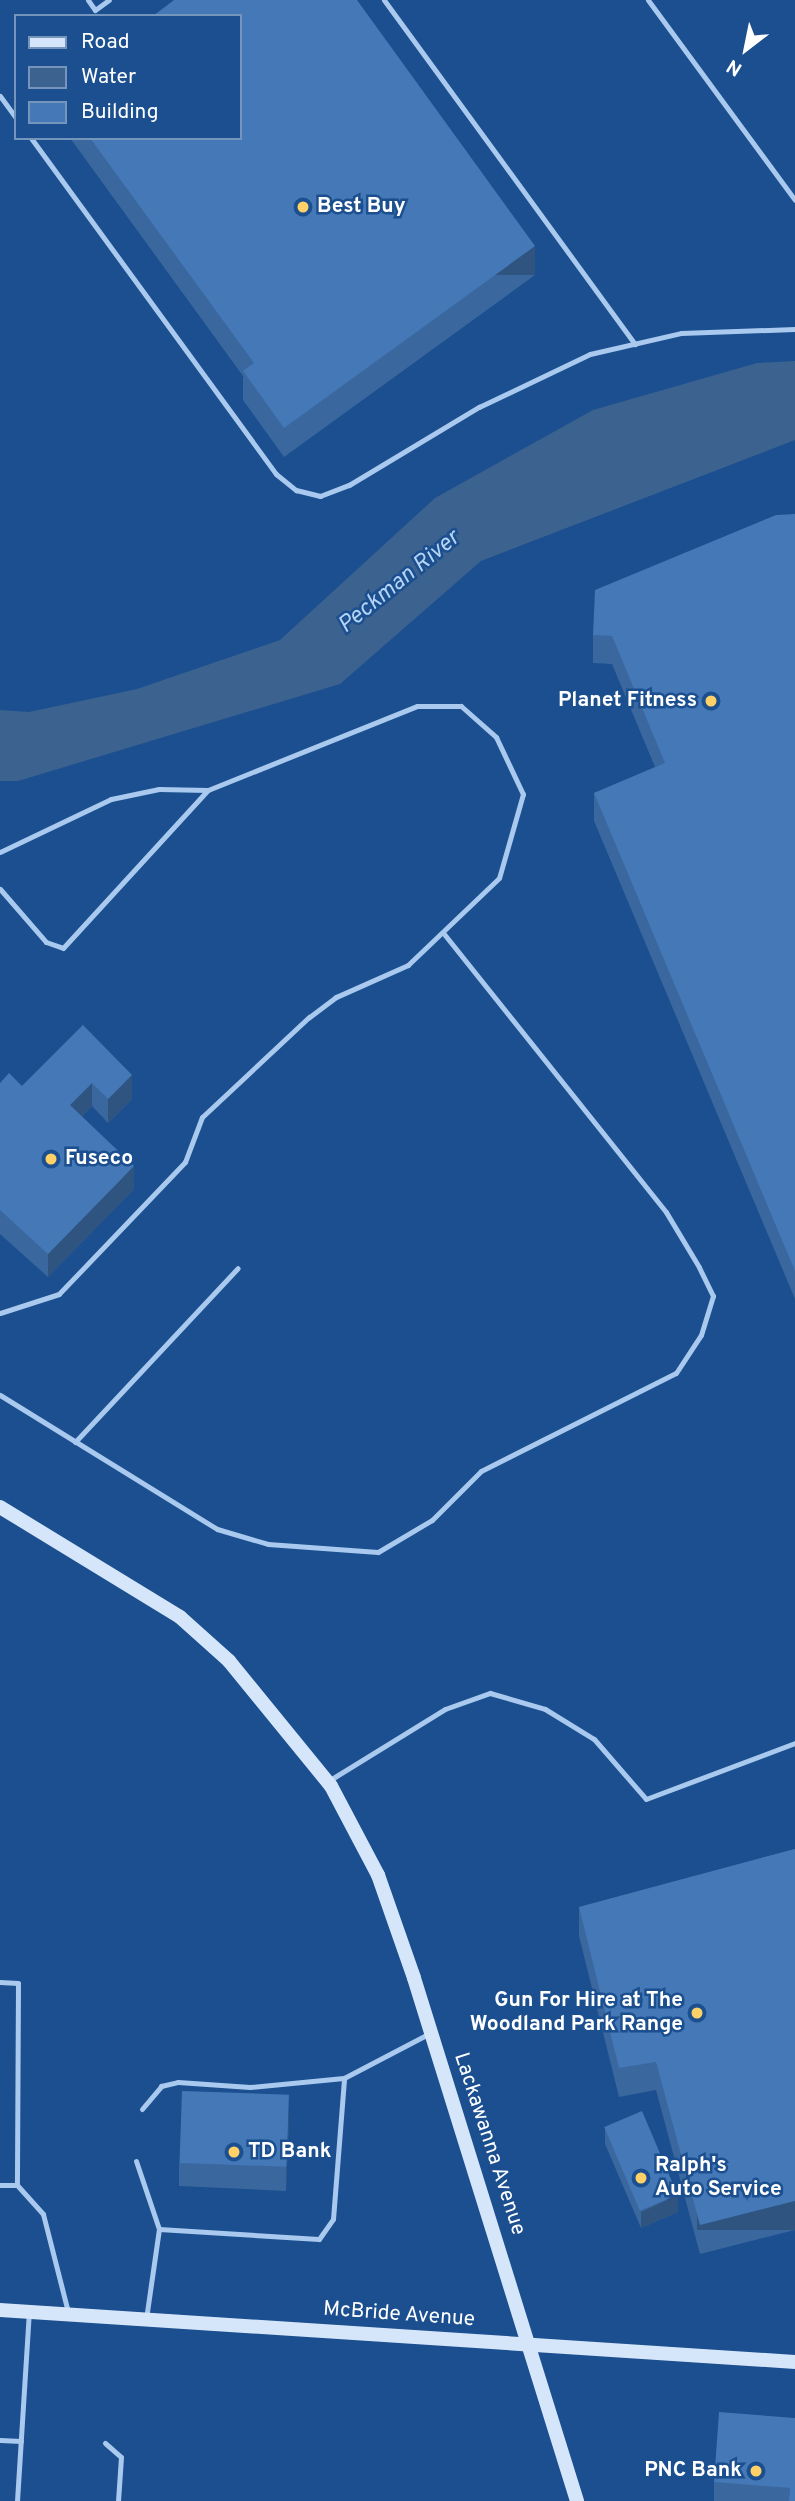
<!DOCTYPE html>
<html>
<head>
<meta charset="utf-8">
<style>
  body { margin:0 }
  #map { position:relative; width:795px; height:2501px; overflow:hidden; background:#1b4f8f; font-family:Overpass,sans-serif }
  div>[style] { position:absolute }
  .water>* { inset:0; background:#3c6290 }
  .lane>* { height:5px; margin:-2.5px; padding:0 2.5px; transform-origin:2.5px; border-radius:2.5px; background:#a9c9ee }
  .secondary>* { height:14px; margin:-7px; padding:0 7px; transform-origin:7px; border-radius:7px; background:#d6e6fa }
  .wall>* { inset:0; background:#3a679d }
  .shaded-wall>* { inset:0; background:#305480; transform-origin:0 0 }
  .building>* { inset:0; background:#4478b7; transform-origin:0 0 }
  .dots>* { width:19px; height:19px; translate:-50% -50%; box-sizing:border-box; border:4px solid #1b4f8f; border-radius:50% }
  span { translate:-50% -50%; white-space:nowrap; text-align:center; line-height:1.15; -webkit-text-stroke:5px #1b4f8f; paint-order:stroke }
  .poi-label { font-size:21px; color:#fff; font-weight:700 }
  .left { translate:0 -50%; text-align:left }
  .right { translate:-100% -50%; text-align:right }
  .street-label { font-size:21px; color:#fff }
  .water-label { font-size:23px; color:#b5d3f5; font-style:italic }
  .legend { position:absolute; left:14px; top:14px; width:228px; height:126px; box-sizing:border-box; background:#1b4f8f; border:2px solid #7695bc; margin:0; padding:9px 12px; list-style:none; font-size:21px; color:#fff }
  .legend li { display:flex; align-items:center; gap:14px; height:35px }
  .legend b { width:35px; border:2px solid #7695bc }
  .north { position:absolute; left:711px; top:14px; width:70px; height:70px; -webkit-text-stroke:5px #1b4f8f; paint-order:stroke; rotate:212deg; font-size:19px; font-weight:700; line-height:28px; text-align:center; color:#fff }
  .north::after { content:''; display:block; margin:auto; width:24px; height:32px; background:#fff; clip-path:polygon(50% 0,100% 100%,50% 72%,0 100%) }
</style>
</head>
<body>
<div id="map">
  <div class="water">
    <i style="clip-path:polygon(795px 361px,795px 440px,481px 561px,340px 684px,18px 781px,0 781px,0 710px,29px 712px,137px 689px,280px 640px,435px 498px,593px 410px,757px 363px)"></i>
  </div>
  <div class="lane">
    <i style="left:88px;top:0;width:12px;rotate:55deg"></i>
    <i style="left:95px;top:10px;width:17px;rotate:-36deg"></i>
    <i style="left:384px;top:0;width:426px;rotate:53.9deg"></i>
    <i style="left:648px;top:0;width:248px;rotate:53.7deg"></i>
    <i style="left:0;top:96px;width:27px;rotate:54deg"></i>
    <i style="left:31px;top:138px;width:416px;rotate:53.9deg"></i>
    <i style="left:276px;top:474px;width:26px;rotate:39deg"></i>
    <i style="left:296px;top:490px;width:25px;rotate:14deg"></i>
    <i style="left:320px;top:496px;width:31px;rotate:-21deg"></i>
    <i style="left:349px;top:485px;width:152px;rotate:-31deg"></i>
    <i style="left:479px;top:407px;width:123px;rotate:-25.5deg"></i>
    <i style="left:590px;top:354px;width:93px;rotate:-13deg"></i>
    <i style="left:681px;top:333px;width:114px;rotate:-2deg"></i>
    <i style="left:0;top:852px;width:123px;rotate:-25.5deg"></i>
    <i style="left:111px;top:799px;width:49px;rotate:-11.8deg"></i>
    <i style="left:159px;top:789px;width:49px;rotate:1.2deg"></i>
    <i style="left:208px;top:790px;width:225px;rotate:-21.9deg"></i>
    <i style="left:417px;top:706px;width:44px"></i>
    <i style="left:461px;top:706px;width:47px;rotate:41.5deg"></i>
    <i style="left:496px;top:737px;width:63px;rotate:64.7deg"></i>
    <i style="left:523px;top:794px;width:87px;rotate:105.9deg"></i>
    <i style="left:499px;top:878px;width:126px;rotate:136.3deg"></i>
    <i style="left:408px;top:965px;width:79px;rotate:156deg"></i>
    <i style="left:336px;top:997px;width:34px;rotate:143deg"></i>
    <i style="left:309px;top:1017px;width:146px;rotate:136.9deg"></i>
    <i style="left:202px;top:1117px;width:48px;rotate:110.7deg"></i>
    <i style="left:185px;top:1162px;width:182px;rotate:133.7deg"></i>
    <i style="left:59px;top:1294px;width:62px;rotate:162.1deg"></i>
    <i style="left:0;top:889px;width:70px;rotate:49deg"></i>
    <i style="left:46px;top:942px;width:18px;rotate:19deg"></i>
    <i style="left:63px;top:948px;width:214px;rotate:-47.5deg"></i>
    <i style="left:0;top:1395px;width:255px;rotate:31.7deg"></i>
    <i style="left:217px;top:1529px;width:53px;rotate:16.4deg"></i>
    <i style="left:268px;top:1544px;width:110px;rotate:4.2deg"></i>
    <i style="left:378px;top:1552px;width:63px;rotate:-30.7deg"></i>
    <i style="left:432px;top:1520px;width:69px;rotate:-45deg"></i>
    <i style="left:481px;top:1471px;width:218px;rotate:-26.7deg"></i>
    <i style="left:676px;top:1373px;width:45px;rotate:-56.7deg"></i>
    <i style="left:701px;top:1335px;width:41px;rotate:-72.9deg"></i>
    <i style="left:713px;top:1296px;width:32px;rotate:-116deg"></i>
    <i style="left:699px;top:1267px;width:64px;rotate:-121deg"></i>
    <i style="left:666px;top:1212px;width:357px;rotate:-128.6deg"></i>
    <i style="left:75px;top:1442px;width:238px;rotate:-46.9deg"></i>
    <i style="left:330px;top:1780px;width:135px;rotate:-31.7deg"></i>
    <i style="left:445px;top:1709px;width:48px;rotate:-19.6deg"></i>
    <i style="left:490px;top:1693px;width:57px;rotate:16.2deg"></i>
    <i style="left:545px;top:1709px;width:57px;rotate:31.5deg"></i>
    <i style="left:594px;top:1739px;width:79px;rotate:49.1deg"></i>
    <i style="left:646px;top:1799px;width:159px;rotate:-20.6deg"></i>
    <i style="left:0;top:1982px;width:18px;rotate:3deg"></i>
    <i style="left:18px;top:1983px;width:202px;rotate:90.3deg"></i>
    <i style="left:17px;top:2185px;width:39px;rotate:48deg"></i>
    <i style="left:43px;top:2214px;width:101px;rotate:75.7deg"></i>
    <i style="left:142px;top:2109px;width:30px;rotate:-50deg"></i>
    <i style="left:161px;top:2086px;width:17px;rotate:-13deg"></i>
    <i style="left:178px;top:2082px;width:72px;rotate:4deg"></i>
    <i style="left:250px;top:2087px;width:94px;rotate:-5.5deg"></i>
    <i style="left:136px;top:2161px;width:72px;rotate:71.3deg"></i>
    <i style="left:0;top:2185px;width:17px"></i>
    <i style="left:146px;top:2319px;width:91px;rotate:-81.8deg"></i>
    <i style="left:159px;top:2229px;width:160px;rotate:3.6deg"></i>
    <i style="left:319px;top:2239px;width:24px;rotate:-55deg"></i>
    <i style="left:333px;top:2219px;width:141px;rotate:-85.5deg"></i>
    <i style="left:344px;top:2078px;width:95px;rotate:-27.6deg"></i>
    <i style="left:0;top:2440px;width:21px;rotate:3deg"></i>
    <i style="left:105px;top:2443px;width:21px;rotate:41deg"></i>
    <i style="left:121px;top:2457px;width:44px;rotate:93.9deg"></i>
    <i style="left:17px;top:2501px;width:189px;rotate:-86.4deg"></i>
  </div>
  <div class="secondary">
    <i style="left:0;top:1507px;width:211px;rotate:31.4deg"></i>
    <i style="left:180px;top:1617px;width:66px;rotate:41.9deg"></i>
    <i style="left:229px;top:1661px;width:161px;rotate:50.8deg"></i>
    <i style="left:331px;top:1786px;width:101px;rotate:62.2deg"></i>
    <i style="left:378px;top:1875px;width:109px;rotate:70.7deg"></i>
    <i style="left:414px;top:1978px;width:548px;rotate:72.69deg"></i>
    <i style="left:0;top:2310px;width:797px;rotate:3.74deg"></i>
  </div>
  <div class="wall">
    <i style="clip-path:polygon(70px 138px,240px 138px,535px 275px,284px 457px,243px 400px,243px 376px)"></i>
    <i style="clip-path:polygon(795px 514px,795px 1299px,594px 821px,594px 793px,655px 767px,612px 664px,593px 663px,593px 635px)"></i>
    <i style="clip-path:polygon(83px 1025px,132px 1099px,108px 1123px,92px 1106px,82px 1116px,134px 1189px,48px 1277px,0 1234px,0 1083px,22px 1086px)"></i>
    <i style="clip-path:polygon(795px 1849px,795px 2230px,700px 2254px,656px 2090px,619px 2097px,579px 1936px,579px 1907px)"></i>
    <i style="clip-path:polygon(289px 2118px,286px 2191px,179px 2186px,179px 2163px)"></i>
    <i style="clip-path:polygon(605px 2128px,678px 2212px,641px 2228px,605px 2144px)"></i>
    <i style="clip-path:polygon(795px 2418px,795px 2501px,714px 2501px,714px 2482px)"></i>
  </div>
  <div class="shaded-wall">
    <i style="left:535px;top:246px;width:29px;height:310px;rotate:90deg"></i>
    <i style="clip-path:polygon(132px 1075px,132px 1099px,108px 1123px,108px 1099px)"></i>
    <i style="clip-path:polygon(92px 1083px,92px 1106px,70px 1129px,70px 1105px)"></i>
    <i style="clip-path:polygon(134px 1166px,134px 1189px,48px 1277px,48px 1254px)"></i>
    <i style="clip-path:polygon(289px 2095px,289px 2118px,286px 2191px,286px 2167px)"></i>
    <i style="clip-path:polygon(678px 2195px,678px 2212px,641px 2228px,641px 2212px)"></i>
    <i style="left:795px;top:2201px;width:29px;height:98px;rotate:90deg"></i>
  </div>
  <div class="building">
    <i style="clip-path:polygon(174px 0,357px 0,535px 246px,284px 428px,243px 371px,254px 363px,90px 138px,240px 138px,240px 16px,153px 16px)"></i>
    <i style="clip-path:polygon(795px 514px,795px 1271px,594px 793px,665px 763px,612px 636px,593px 635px,595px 590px,776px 515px)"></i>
    <i style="clip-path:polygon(83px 1025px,132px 1075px,108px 1099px,92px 1083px,70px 1105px,134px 1166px,48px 1254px,0 1210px,0 1083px,9px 1073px,22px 1086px)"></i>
    <i style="clip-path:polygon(795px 1849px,795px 2201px,700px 2225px,656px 2062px,619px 2068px,579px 1907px)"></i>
    <i style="left:182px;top:2091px;width:107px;height:72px;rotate:2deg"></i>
    <i style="left:642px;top:2111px;width:91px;height:41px;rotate:67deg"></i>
    <i style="clip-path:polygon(719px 2412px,795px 2418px,795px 2501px,789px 2501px,790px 2488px,714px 2482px)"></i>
  </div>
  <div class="dots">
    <i style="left:303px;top:207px;background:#ffd166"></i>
    <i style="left:711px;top:701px;background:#ffd166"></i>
    <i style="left:51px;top:1159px;background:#ffd166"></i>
    <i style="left:697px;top:2013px;background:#ffd166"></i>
    <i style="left:234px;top:2152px;background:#ffd166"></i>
    <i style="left:641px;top:2178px;background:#ffd166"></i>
    <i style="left:756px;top:2471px;background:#ffd166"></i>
  </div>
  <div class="poi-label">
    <span class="left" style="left:317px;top:207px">Best Buy</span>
    <span class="right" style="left:697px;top:701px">Planet Fitness</span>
    <span class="left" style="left:65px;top:1159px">Fuseco</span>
    <span class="right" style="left:683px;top:2013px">Gun For Hire at The<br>Woodland Park Range</span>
    <span class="left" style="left:248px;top:2152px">TD Bank</span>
    <span class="left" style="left:655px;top:2178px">Ralph's<br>Auto Service</span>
    <span class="right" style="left:742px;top:2471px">PNC Bank</span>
  </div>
  <div class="street-label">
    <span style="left:489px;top:2144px;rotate:72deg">Lackawanna Avenue</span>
    <span style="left:399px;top:2315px;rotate:4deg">McBride Avenue</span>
  </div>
  <div class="water-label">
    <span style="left:400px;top:583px;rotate:-39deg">Peckman River</span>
  </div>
  <ul class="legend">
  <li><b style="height:9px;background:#d6e6fa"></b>Road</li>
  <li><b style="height:19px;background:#3c6290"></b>Water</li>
  <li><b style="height:19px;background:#4478b7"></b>Building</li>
  </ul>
  <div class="north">N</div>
</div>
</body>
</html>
